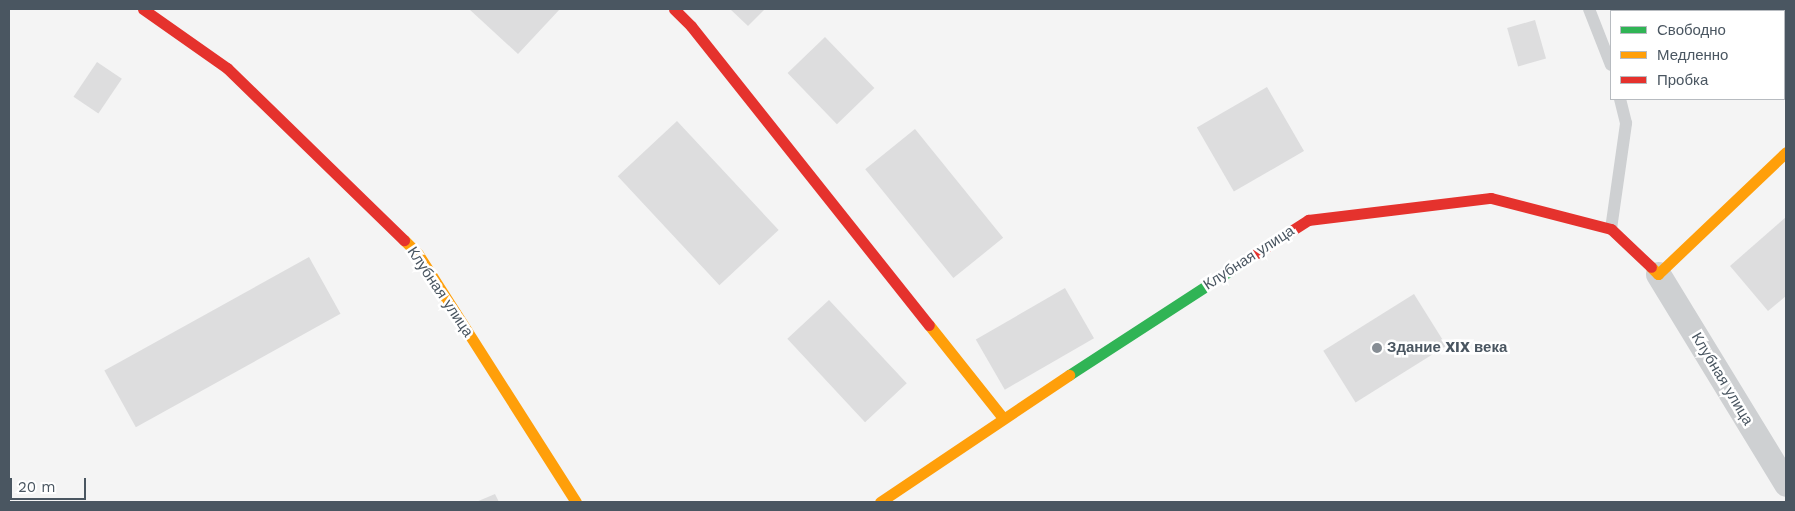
<!DOCTYPE html>
<html>
<head>
<meta charset="utf-8">
<style>
  body { margin:0 }
  #map { position:relative; width:1795px; height:511px; overflow:hidden; background:#f4f4f4; font-family:"Work Sans",sans-serif }
  div>[style] { position:absolute }
  .building>* { inset:0; background:#ddddde; transform-origin:0 0 }
  .lane>* { height:12px; margin:-6px; padding:0 6px; transform-origin:6px; border-radius:6px; background:#ced0d2 }
  .street>* { height:25px; margin:-12.5px; padding:0 12.5px; transform-origin:12.5px; border-radius:12.5px; background:#ced0d2 }
  .fast>* { height:11px; margin:-5.5px; padding:0 5.5px; transform-origin:5.5px; border-radius:5.5px; background:#30b455 }
  .slow>* { height:11px; margin:-5.5px; padding:0 5.5px; transform-origin:5.5px; border-radius:5.5px; background:#ff9f0a }
  .jam>* { height:11px; margin:-5.5px; padding:0 5.5px; transform-origin:5.5px; border-radius:5.5px; background:#e5322d }
  .dots>* { width:14px; height:14px; translate:-50% -50%; box-sizing:border-box; border:2px solid #fff; border-radius:50% }
  span { translate:-50% -50%; white-space:nowrap; text-align:center; line-height:1.15; -webkit-text-stroke:5px #fff; paint-order:stroke }
  .street-label { font-size:15px; color:#4a5661 }
  .poi-label { font-size:15px; color:#4a5661; font-weight:700 }
  .left { translate:0 -50%; text-align:left }
  .frame { position:absolute; inset:0; border:10px solid #4a5661; pointer-events:none }
  .legend { position:absolute; left:1610px; top:10px; width:175px; height:90px; box-sizing:border-box; background:#fff; border:1px solid #b7bbc0; margin:0; padding:6px 9px; list-style:none; font-size:15px; color:#4a5661 }
  .legend li { display:flex; align-items:center; gap:10px; height:25px }
  .legend b { width:25px; border:1px solid #b7bbc0 }
  .scale { position:absolute; left:10px; top:478px; width:76px; height:22px; box-sizing:border-box; border:2px solid #4a5661; border-top:0; padding-left:6px; font-size:15px; line-height:18px; white-space:nowrap; color:#4a5661; -webkit-text-stroke:4px #fff; paint-order:stroke }
</style>
</head>
<body>
<div id="map">
  <div class="building">
    <i style="clip-path:polygon(469px 9px,560px 9px,518px 54px)"></i>
    <i style="clip-path:polygon(730px 9px,765px 9px,748px 26px)"></i>
    <i style="left:1535px;top:20px;width:40px;height:29px;rotate:74deg"></i>
    <i style="left:825px;top:37px;width:71px;height:52px;rotate:46deg"></i>
    <i style="left:97px;top:62px;width:30px;height:42px;rotate:34deg"></i>
    <i style="left:1267px;top:87px;width:74px;height:81px;rotate:60deg"></i>
    <i style="left:677px;top:121px;width:149px;height:81px;rotate:47deg"></i>
    <i style="left:915px;top:129px;width:140px;height:64px;rotate:51deg"></i>
    <i style="clip-path:polygon(1786px 217px,1786px 296px,1768px 311px,1730px 266px)"></i>
    <i style="left:309px;top:257px;width:65px;height:234px;rotate:61deg"></i>
    <i style="left:1065px;top:288px;width:58px;height:103px;rotate:60deg"></i>
    <i style="left:1414px;top:294px;width:61px;height:107px;rotate:58deg"></i>
    <i style="left:829px;top:300px;width:114px;height:57px;rotate:47deg"></i>
    <i style="clip-path:polygon(495px 494px,499px 502px,476px 502px)"></i>
  </div>
  <div class="lane">
    <i style="left:1589px;top:9px;width:60px;rotate:68.6deg"></i>
    <i style="left:1611px;top:229px;width:107px;rotate:-81.9deg"></i>
    <i style="left:1626px;top:123px;width:25px;rotate:-104deg"></i>
  </div>
  <div class="street">
    <i style="left:1658px;top:274px;width:246px;rotate:58.6deg"></i>
  </div>
  <div class="fast">
    <i style="left:1069px;top:375px;width:218px;rotate:-33deg"></i>
  </div>
  <div class="slow">
    <i style="left:404px;top:240px;width:20px;rotate:45deg"></i>
    <i style="left:418px;top:254px;width:294px;rotate:57.5deg"></i>
    <i style="left:1651px;top:267px;width:10px;rotate:45deg"></i>
    <i style="left:1658px;top:274px;width:177px;rotate:-43.6deg"></i>
    <i style="left:929px;top:325px;width:119px;rotate:51.5deg"></i>
    <i style="left:880px;top:502px;width:228px;rotate:-33.9deg"></i>
  </div>
  <div class="jam">
    <i style="left:143px;top:9px;width:103px;rotate:35.1deg"></i>
    <i style="left:227px;top:68px;width:247px;rotate:44.2deg"></i>
    <i style="left:674px;top:9px;width:24px;rotate:45deg"></i>
    <i style="left:691px;top:26px;width:382px;rotate:51.5deg"></i>
    <i style="left:1252px;top:256px;width:67px;rotate:-32.7deg"></i>
    <i style="left:1308px;top:220px;width:184px;rotate:-6.9deg"></i>
    <i style="left:1491px;top:198px;width:124px;rotate:14.5deg"></i>
    <i style="left:1611px;top:229px;width:55px;rotate:43.5deg"></i>
  </div>
  <div class="dots">
    <i style="left:1377px;top:348px;background:#868d94"></i>
  </div>
  <div class="street-label">
    <span style="left:1249px;top:258px;rotate:-33deg">Клубная улица</span>
    <span style="left:440px;top:292px;rotate:56deg">Клубная улица</span>
    <span style="left:1722px;top:379px;rotate:59deg">Клубная улица</span>
  </div>
  <div class="poi-label">
    <span class="left" style="left:1387px;top:348px">Здание XIX века</span>
  </div>
  <div class="frame"></div>
  <ul class="legend">
  <li><b style="height:6px;background:#30b455"></b>Свободно</li>
  <li><b style="height:6px;background:#ff9f0a"></b>Медленно</li>
  <li><b style="height:6px;background:#e5322d"></b>Пробка</li>
  </ul>
  <div class="scale">20 m</div>
</div>
</body>
</html>
